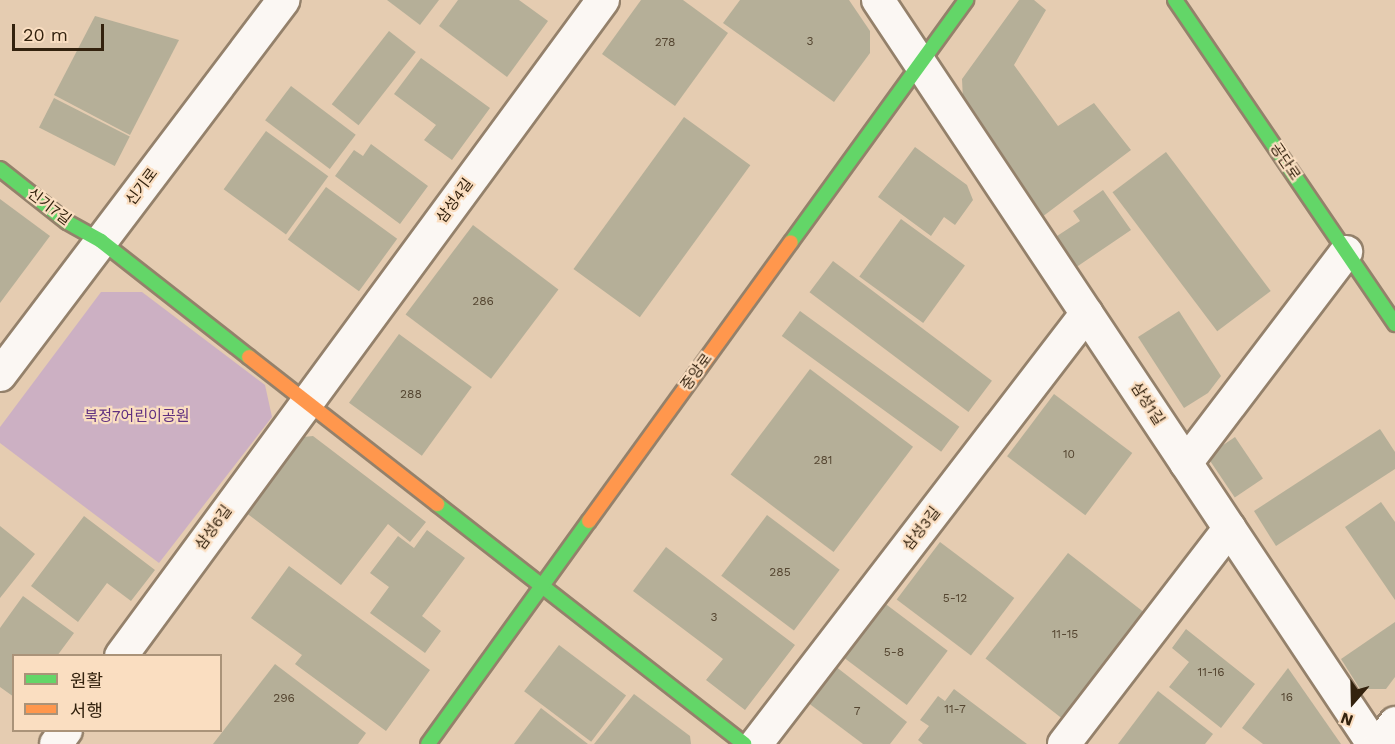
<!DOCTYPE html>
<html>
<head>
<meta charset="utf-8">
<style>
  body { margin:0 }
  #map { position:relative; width:1395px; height:744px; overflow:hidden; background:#e5ccb1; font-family:"Work Sans","Noto Sans KR",sans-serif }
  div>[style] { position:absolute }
  .green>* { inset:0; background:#ccb0c3 }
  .building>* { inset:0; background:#b5af98; transform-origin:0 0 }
  .roads { filter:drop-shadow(2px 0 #94816b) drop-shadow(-2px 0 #94816b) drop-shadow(0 2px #94816b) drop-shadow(0 -2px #94816b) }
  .street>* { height:32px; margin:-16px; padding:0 16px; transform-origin:16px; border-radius:16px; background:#fbf7f3 }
  .fast>* { height:14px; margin:-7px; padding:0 7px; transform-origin:7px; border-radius:7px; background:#63d668 }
  .slow>* { height:14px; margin:-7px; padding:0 7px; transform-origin:7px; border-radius:7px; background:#ff974d }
  span { translate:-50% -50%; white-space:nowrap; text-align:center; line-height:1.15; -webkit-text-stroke:4.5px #fadec1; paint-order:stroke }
  .number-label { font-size:12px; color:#544530 }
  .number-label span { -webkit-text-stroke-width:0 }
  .street-label { font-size:15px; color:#33220e }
  .park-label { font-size:15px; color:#5f3080 }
  .legend { position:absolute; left:12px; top:654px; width:210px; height:78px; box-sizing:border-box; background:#fadec1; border:2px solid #aa9379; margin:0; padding:8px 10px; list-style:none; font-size:18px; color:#33220e }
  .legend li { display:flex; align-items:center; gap:12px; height:30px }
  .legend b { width:30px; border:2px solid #aa9379 }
  .north { position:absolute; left:1323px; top:672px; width:60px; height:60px; -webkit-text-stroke:4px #fadec1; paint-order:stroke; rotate:200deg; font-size:16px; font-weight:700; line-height:24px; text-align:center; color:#33220e }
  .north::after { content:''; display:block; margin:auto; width:21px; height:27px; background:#33220e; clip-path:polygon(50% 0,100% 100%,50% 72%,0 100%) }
  .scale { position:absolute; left:12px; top:24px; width:92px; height:27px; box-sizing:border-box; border:3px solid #33220e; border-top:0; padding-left:8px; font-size:18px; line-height:21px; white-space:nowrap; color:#33220e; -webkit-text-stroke:4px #fadec1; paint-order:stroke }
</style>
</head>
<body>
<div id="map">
  <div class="green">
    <i style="clip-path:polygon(101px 292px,142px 292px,265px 385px,272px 417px,159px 563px,0 443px,0 427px)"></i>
  </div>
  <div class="building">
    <i style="clip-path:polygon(387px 0,439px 0,420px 25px)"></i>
    <i style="clip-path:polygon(458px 0,519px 0,548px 21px,507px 77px,439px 26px)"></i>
    <i style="clip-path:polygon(641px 0,683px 0,728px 33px,675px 106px,602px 54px)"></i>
    <i style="clip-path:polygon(740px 0,849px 0,870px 31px,870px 53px,834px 102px,723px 23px)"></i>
    <i style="clip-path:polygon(1019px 0,1034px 0,1046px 10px,1014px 65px,1058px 126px,1094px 103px,1131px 150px,1042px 217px,963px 101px,962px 79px)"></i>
    <i style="clip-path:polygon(95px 16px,179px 40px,130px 135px,54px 95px)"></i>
    <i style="left:389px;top:31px;width:34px;height:93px;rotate:38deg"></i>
    <i style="clip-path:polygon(421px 58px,490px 108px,452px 160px,424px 140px,436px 125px,394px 94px)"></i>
    <i style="left:291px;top:86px;width:81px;height:43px;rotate:37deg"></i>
    <i style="left:54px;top:98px;width:85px;height:33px;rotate:27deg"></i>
    <i style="left:684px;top:117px;width:82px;height:188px;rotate:36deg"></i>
    <i style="left:266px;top:131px;width:77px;height:72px;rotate:36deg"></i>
    <i style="clip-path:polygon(371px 144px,428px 186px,400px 224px,335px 176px,354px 150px,363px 156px)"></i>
    <i style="clip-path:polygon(915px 147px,967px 185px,973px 200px,955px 225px,944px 217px,931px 236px,878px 197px)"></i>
    <i style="left:1166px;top:152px;width:174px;height:67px;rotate:53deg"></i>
    <i style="left:326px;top:187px;width:88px;height:65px;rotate:36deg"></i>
    <i style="clip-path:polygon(1103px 190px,1131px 230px,1075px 268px,1054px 238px,1080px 221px,1073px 211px)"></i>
    <i style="clip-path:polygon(0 199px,50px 236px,0 303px)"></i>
    <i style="left:901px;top:219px;width:79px;height:71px;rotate:36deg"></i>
    <i style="left:473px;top:225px;width:107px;height:112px;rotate:37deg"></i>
    <i style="left:833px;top:261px;width:199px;height:39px;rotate:37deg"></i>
    <i style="left:800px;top:311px;width:197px;height:31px;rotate:36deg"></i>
    <i style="clip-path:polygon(1179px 311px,1221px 376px,1208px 393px,1184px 408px,1138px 337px)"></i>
    <i style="left:399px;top:334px;width:90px;height:85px;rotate:36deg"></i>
    <i style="left:810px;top:369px;width:129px;height:132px;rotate:37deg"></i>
    <i style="left:1054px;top:394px;width:98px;height:78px;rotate:37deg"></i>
    <i style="clip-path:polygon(1380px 429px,1395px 452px,1395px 469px,1276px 546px,1254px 511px)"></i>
    <i style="clip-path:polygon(313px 436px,426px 522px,410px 542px,388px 524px,341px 585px,245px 512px,303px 437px)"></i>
    <i style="left:1235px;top:437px;width:50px;height:34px;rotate:56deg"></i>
    <i style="clip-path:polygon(1381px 502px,1395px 522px,1395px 600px,1345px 527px)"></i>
    <i style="left:767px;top:515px;width:91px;height:76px;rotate:37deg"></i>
    <i style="clip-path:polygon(84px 516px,155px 570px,131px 601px,107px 583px,78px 622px,31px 586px)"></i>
    <i style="clip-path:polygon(0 526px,35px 554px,0 598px)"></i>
    <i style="clip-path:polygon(427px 530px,465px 558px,422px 616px,441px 631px,425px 653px,370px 613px,389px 587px,370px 573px,398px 536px,414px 548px)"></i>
    <i style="left:940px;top:542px;width:93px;height:72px;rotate:37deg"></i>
    <i style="clip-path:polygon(666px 547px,795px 645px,745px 710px,706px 680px,723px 659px,633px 591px)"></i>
    <i style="left:1068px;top:553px;width:96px;height:134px;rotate:38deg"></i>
    <i style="clip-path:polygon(289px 566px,430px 670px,386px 731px,295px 664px,302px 655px,251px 618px)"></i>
    <i style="clip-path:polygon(23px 596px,74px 633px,57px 656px,14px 656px,14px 697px,0 687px,0 628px)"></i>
    <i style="left:883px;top:602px;width:81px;height:68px;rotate:37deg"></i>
    <i style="clip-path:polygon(1395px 622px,1395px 677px,1386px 689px,1360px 689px,1341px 659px)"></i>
    <i style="clip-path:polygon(1186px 629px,1255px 684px,1221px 728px,1169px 687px,1189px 662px,1172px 648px)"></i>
    <i style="left:559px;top:645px;width:84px;height:58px;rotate:37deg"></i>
    <i style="clip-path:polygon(275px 664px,366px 733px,358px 744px,213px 744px)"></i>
    <i style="clip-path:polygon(835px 666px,907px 722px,890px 744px,863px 744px,807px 702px)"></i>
    <i style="clip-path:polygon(1288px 668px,1341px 744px,1263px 744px,1242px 728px)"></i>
    <i style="clip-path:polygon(954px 689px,1027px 744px,923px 744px,918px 740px,929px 726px,920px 720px,938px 696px,945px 701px)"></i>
    <i style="clip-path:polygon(1158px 691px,1213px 734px,1205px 744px,1118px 744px)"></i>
    <i style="clip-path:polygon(634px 694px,690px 736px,691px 744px,594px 744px)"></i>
    <i style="clip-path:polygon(541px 708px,588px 744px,514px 744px)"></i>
  </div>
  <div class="roads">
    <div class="street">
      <i style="left:878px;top:0;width:894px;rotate:56.36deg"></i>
      <i style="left:0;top:375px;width:470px;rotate:-52.9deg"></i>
      <i style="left:1186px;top:463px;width:265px;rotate:-52.8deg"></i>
      <i style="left:121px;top:656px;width:814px;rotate:-53.69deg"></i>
      <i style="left:56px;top:744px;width:17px;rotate:-54deg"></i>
      <i style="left:756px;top:744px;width:543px;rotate:-52.48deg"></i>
      <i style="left:1064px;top:744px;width:272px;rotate:-52.5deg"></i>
      <i style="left:1380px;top:744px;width:26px;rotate:-54deg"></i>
    </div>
    <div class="fast">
      <i style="left:1175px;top:0;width:392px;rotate:55.8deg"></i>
      <i style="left:0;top:169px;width:85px;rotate:38.3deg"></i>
      <i style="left:67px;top:222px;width:39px;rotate:29deg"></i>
      <i style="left:101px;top:241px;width:188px;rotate:38.1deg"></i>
      <i style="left:791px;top:242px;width:299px;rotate:-54.1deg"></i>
      <i style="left:437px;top:504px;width:390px;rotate:38deg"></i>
      <i style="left:428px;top:744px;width:275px;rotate:-54.2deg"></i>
    </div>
    <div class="slow">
      <i style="left:249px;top:357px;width:239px;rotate:38deg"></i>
      <i style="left:589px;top:521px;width:344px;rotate:-54.1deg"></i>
    </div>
  </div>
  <div class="number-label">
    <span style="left:810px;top:42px">3</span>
    <span style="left:665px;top:43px">278</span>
    <span style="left:483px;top:302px">286</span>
    <span style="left:411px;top:395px">288</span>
    <span style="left:1069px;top:455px">10</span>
    <span style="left:823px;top:461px">281</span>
    <span style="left:780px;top:573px">285</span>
    <span style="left:955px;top:599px">5-12</span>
    <span style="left:714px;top:618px">3</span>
    <span style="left:1065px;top:635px">11-15</span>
    <span style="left:894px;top:653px">5-8</span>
    <span style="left:1211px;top:673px">11-16</span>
    <span style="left:1287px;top:698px">16</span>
    <span style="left:284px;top:699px">296</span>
    <span style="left:955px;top:710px">11-7</span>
    <span style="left:857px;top:712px">7</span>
  </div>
  <div class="street-label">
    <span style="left:1285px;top:162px;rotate:56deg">공단로</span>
    <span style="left:142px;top:187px;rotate:-53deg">신기로</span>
    <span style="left:455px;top:201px;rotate:-54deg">삼성4길</span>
    <span style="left:49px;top:207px;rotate:37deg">신기7길</span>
    <span style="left:697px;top:372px;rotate:-54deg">중앙로</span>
    <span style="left:1147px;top:404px;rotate:57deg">삼성1길</span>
    <span style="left:214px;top:528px;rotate:-54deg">삼성6길</span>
    <span style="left:922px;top:529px;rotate:-52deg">삼성3길</span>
  </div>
  <div class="park-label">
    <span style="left:137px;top:417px">북정7어린이공원</span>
  </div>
  <ul class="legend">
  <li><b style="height:8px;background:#63d668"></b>원활</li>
  <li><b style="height:8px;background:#ff974d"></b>서행</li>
  </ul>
  <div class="north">N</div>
  <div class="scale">20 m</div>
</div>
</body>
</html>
